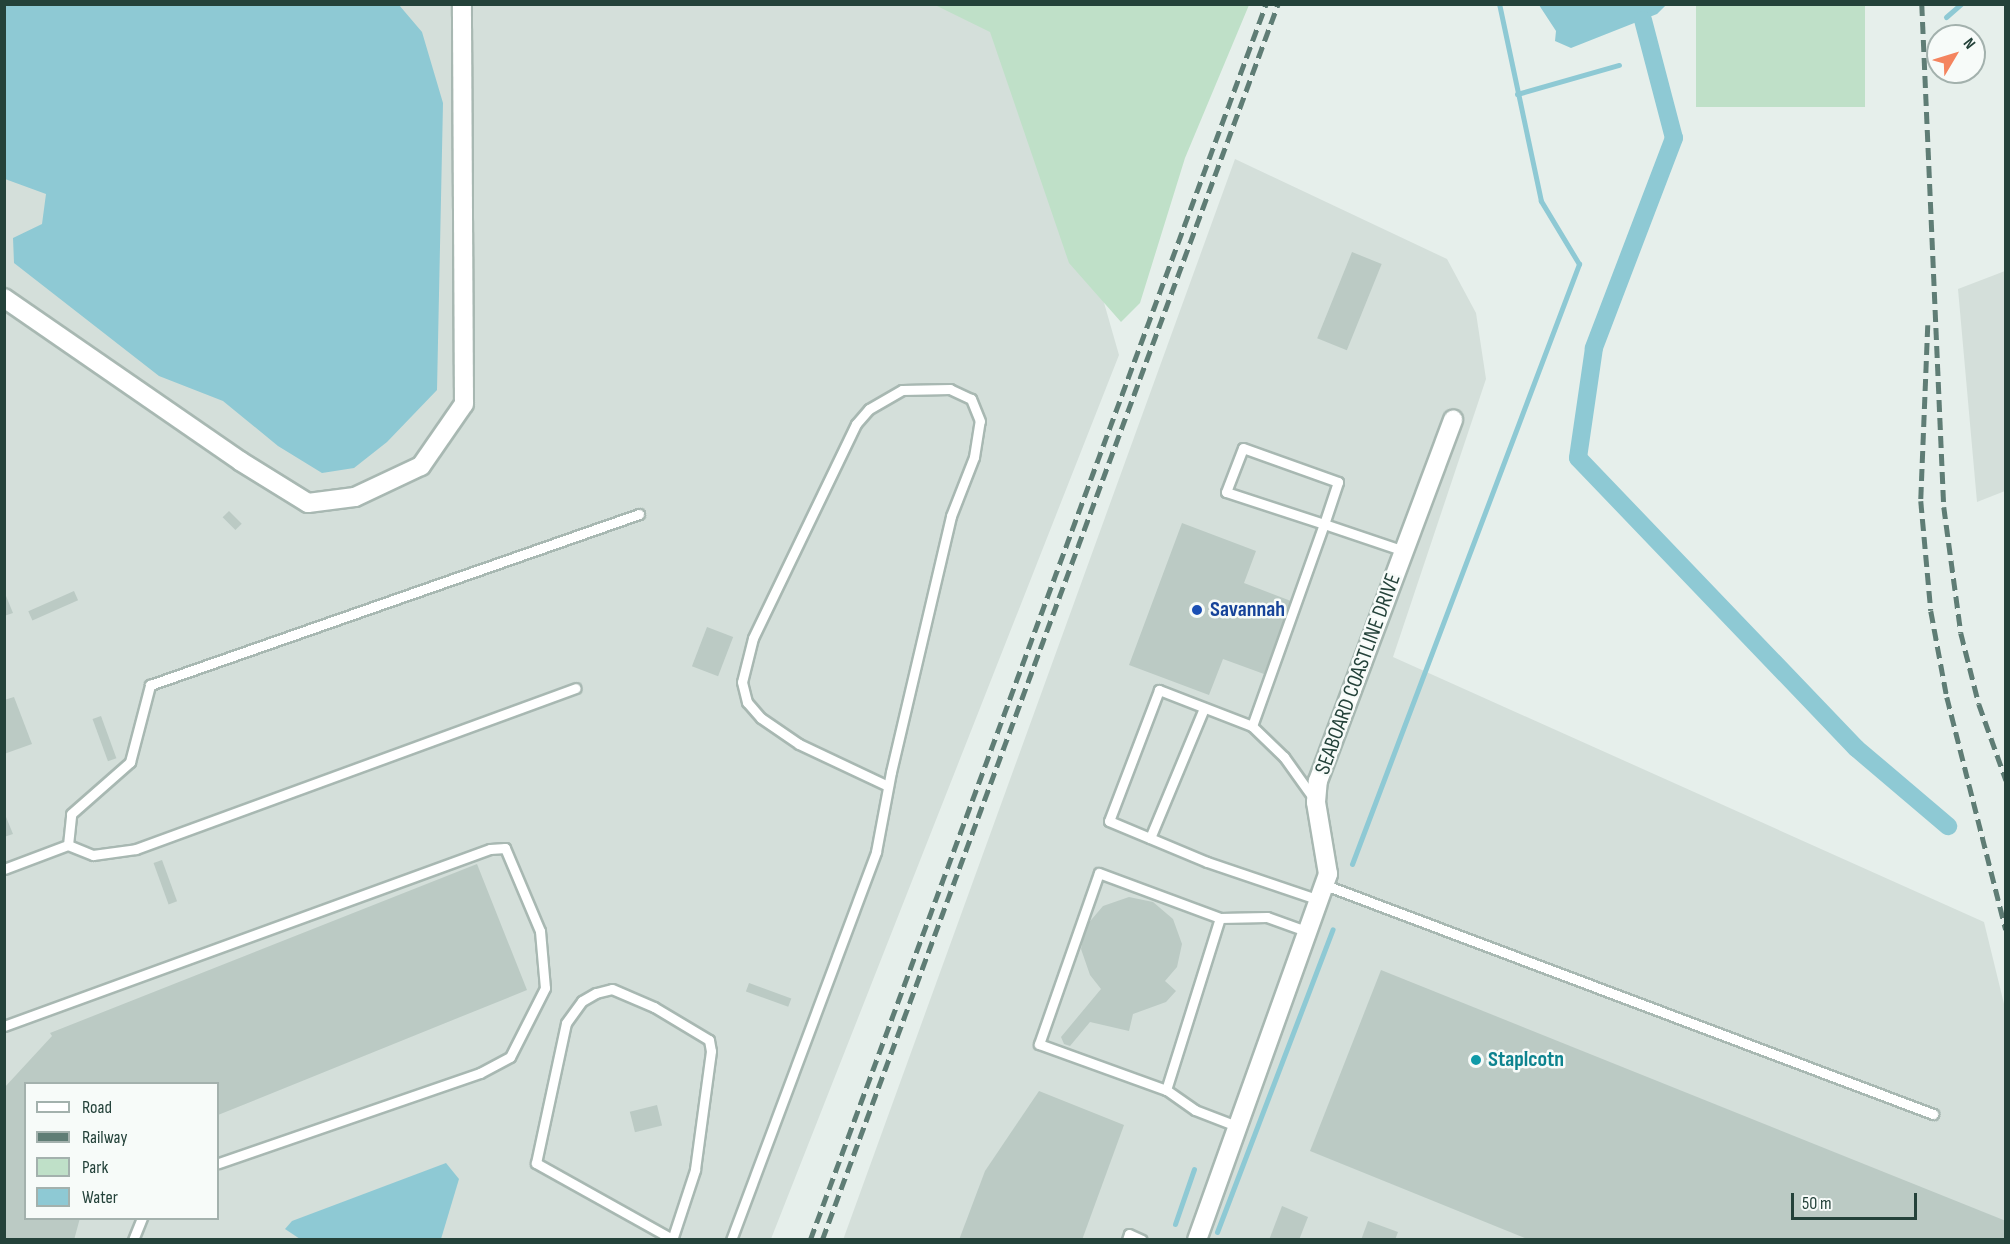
<!DOCTYPE html>
<html>
<head>
<meta charset="utf-8">
<style>
  body { margin:0 }
  #map { position:relative; width:2010px; height:1244px; overflow:hidden; background:#e6efeb; font-family:"Sofia Sans Condensed",sans-serif }
  div>[style] { position:absolute }
  .built>* { inset:0; background:#d4dfda }
  .green>* { inset:0; background:#bfe0c8; transform-origin:0 0 }
  .water>* { inset:0; background:#8ec9d4 }
  .stream>* { height:5px; margin:-2.5px; padding:0 2.5px; transform-origin:2.5px; border-radius:2.5px; background:#8ec9d4 }
  .canal>* { height:18px; margin:-9px; padding:0 9px; transform-origin:9px; border-radius:9px; background:#8ec9d4 }
  .building>* { inset:0; background:#bbcac4; transform-origin:0 0 }
  .roads { filter:drop-shadow(2px 0 #a8b8b2) drop-shadow(-2px 0 #a8b8b2) drop-shadow(0 2px #a8b8b2) drop-shadow(0 -2px #a8b8b2) }
  .service>* { height:9px; margin:-4.5px; padding:0 4.5px; transform-origin:4.5px; border-radius:4.5px; background:#fff }
  .minor>* { height:18px; margin:-9px; padding:0 9px; transform-origin:9px; border-radius:9px; background:#fff }
  .rail>* { height:4.5px; margin-top:-2.25px; transform-origin:0; background:repeating-linear-gradient(90deg,#5f7d75 0 12px,transparent 0 18px) }
  .dots>* { width:16px; height:16px; translate:-50% -50%; box-sizing:border-box; border:3px solid #f7fbf9; border-radius:50% }
  span { translate:-50% -50%; white-space:nowrap; text-align:center; line-height:1.15; -webkit-text-stroke:5px #f7fbf9; paint-order:stroke }
  .transit-label { font-size:22px; color:#164399; font-weight:700 }
  .left { translate:0 -50%; text-align:left }
  .street-label { font-size:22px; color:#24423a }
  .culture-label { font-size:22px; color:#0d838f; font-weight:700 }
  .frame { position:absolute; inset:0; border:6px solid #24423a; pointer-events:none }
  .legend { position:absolute; left:24px; top:1082px; width:195px; height:138px; box-sizing:border-box; background:#f7fbf9; border:2px solid #a3b1ad; margin:0; padding:8px 10px; list-style:none; font-size:18px; color:#24423a }
  .legend li { display:flex; align-items:center; gap:12px; height:30px }
  .legend b { width:30px; border:2px solid #a3b1ad }
  .north { position:absolute; left:1926px; top:24px; width:60px; height:60px; box-sizing:border-box; background:#f7fbf9; border:2px solid #a3b1ad; border-radius:50%; rotate:52deg; font-size:16px; font-weight:700; line-height:24px; text-align:center; color:#24423a }
  .north::after { content:''; display:block; margin:auto; width:21px; height:27px; background:#f4845f; clip-path:polygon(50% 0,100% 100%,50% 72%,0 100%) }
  .scale { position:absolute; left:1791px; top:1193px; width:126px; height:27px; box-sizing:border-box; border:3px solid #24423a; border-top:0; padding-left:8px; font-size:18px; line-height:21px; white-space:nowrap; color:#24423a; -webkit-text-stroke:4px #f7fbf9; paint-order:stroke }
</style>
</head>
<body>
<div id="map">
  <div class="built">
    <i style="clip-path:polygon(evenodd,5px 5px,993px 5px,1070px 184px,1119px 355px,771px 1239px,5px 1240px,5px 5px,26px 1084px,218px 1084px,218px 1218px,26px 1218px,26px 1084px)"></i>
    <i style="clip-path:polygon(1235px 159px,1447px 259px,1476px 313px,1486px 379px,1393px 657px,1984px 922px,2005px 1008px,2005px 1239px,843px 1240px)"></i>
    <i style="clip-path:polygon(2005px 271px,2005px 491px,1977px 502px,1958px 289px)"></i>
  </div>
  <div class="green">
    <i style="clip-path:polygon(935px 5px,1249px 5px,1185px 158px,1140px 303px,1121px 322px,1069px 263px,990px 32px)"></i>
    <i style="left:1696px;top:5px;width:169px;height:102px"></i>
  </div>
  <div class="water">
    <i style="clip-path:polygon(5px 4px,399px 5px,422px 32px,443px 103px,437px 390px,387px 442px,354px 468px,322px 473px,278px 446px,223px 401px,159px 376px,14px 263px,13px 238px,42px 224px,46px 194px,5px 179px)"></i>
    <i style="clip-path:polygon(1539px 5px,1666px 5px,1657px 14px,1571px 48px,1555px 41px,1556px 31px)"></i>
    <i style="clip-path:polygon(446px 1163px,459px 1179px,441px 1239px,300px 1239px,285px 1229px,292px 1221px)"></i>
  </div>
  <div class="stream">
    <i style="left:1946px;top:17px;width:20px;rotate:-41deg"></i>
    <i style="left:1517px;top:94px;width:106px;rotate:-15.9deg"></i>
    <i style="left:1352px;top:864px;width:642px;rotate:-69.28deg"></i>
    <i style="left:1579px;top:264px;width:74px;rotate:-121.1deg"></i>
    <i style="left:1541px;top:201px;width:201px;rotate:-102deg"></i>
    <i style="left:1175px;top:1224px;width:58px;rotate:-70.9deg"></i>
    <i style="left:1217px;top:1232px;width:324px;rotate:-69.1deg"></i>
  </div>
  <div class="canal">
    <i style="left:1643px;top:20px;width:122px;rotate:75.3deg"></i>
    <i style="left:1674px;top:138px;width:225px;rotate:110.9deg"></i>
    <i style="left:1594px;top:348px;width:111px;rotate:98.3deg"></i>
    <i style="left:1578px;top:458px;width:402px;rotate:46.2deg"></i>
    <i style="left:1856px;top:748px;width:121px;rotate:40.3deg"></i>
  </div>
  <div class="building">
    <i style="left:1352px;top:252px;width:32px;height:93px;rotate:22deg"></i>
    <i style="left:229px;top:511px;width:18px;height:9px;rotate:45deg"></i>
    <i style="clip-path:polygon(1182px 523px,1256px 551px,1244px 583px,1291px 601px,1264px 674px,1223px 659px,1209px 695px,1129px 665px)"></i>
    <i style="clip-path:polygon(4px 591px,13px 613px,4px 616px)"></i>
    <i style="left:74px;top:591px;width:10px;height:50px;rotate:66deg"></i>
    <i style="left:707px;top:627px;width:28px;height:42px;rotate:21deg"></i>
    <i style="clip-path:polygon(14px 697px,32px 744px,4px 754px,4px 700px)"></i>
    <i style="left:101px;top:716px;width:45px;height:9px;rotate:70deg"></i>
    <i style="clip-path:polygon(4px 812px,13px 834px,4px 837px)"></i>
    <i style="left:162px;top:860px;width:44px;height:9px;rotate:70deg"></i>
    <i style="clip-path:polygon(477px 864px,527px 990px,218px 1115px,218px 1084px,26px 1084px,26px 1218px,80px 1218px,74px 1240px,4px 1240px,4px 1088px,52px 1036px,50px 1033px)"></i>
    <i style="clip-path:polygon(1129px 897px,1153px 902px,1173px 919px,1182px 944px,1177px 967px,1165px 981px,1176px 991px,1166px 1002px,1133px 1014px,1129px 1031px,1090px 1022px,1070px 1046px,1064px 1044px,1061px 1037px,1101px 989px,1090px 975px,1081px 949px,1086px 926px,1103px 906px)"></i>
    <i style="clip-path:polygon(1381px 970px,2006px 1221px,2006px 1240px,1530px 1240px,1310px 1151px)"></i>
    <i style="left:749px;top:983px;width:45px;height:9px;rotate:20deg"></i>
    <i style="clip-path:polygon(1039px 1091px,1124px 1125px,1082px 1240px,959px 1240px,985px 1171px)"></i>
    <i style="left:657px;top:1105px;width:21px;height:28px;rotate:76deg"></i>
    <i style="clip-path:polygon(1282px 1206px,1308px 1217px,1299px 1240px,1269px 1240px)"></i>
    <i style="clip-path:polygon(1368px 1221px,1398px 1232px,1395px 1240px,1361px 1240px)"></i>
  </div>
  <div class="roads">
    <div class="service">
      <i style="left:1243px;top:448px;width:101px;rotate:19.7deg"></i>
      <i style="left:1338px;top:482px;width:44px;rotate:108.4deg"></i>
      <i style="left:1324px;top:524px;width:103px;rotate:-161.9deg"></i>
      <i style="left:1226px;top:492px;width:47px;rotate:-68.9deg"></i>
      <i style="left:1252px;top:726px;width:214px;rotate:-70.4deg"></i>
      <i style="left:1324px;top:524px;width:84px;rotate:18.6deg"></i>
      <i style="left:1314px;top:799px;width:52px;rotate:-125.5deg"></i>
      <i style="left:1284px;top:757px;width:45px;rotate:-135.9deg"></i>
      <i style="left:1252px;top:726px;width:100px;rotate:-158.8deg"></i>
      <i style="left:1159px;top:690px;width:140px;rotate:110.9deg"></i>
      <i style="left:1109px;top:821px;width:106px;rotate:22.7deg"></i>
      <i style="left:1207px;top:862px;width:118px;rotate:18.7deg"></i>
      <i style="left:1150px;top:838px;width:141px;rotate:-67.4deg"></i>
      <i style="left:68px;top:845px;width:31px;rotate:-84deg"></i>
      <i style="left:71px;top:814px;width:79px;rotate:-41.4deg"></i>
      <i style="left:130px;top:762px;width:80px;rotate:-75.4deg"></i>
      <i style="left:150px;top:685px;width:518px;rotate:-19.27deg"></i>
      <i style="left:4px;top:869px;width:68px;rotate:-20.6deg"></i>
      <i style="left:68px;top:845px;width:27px;rotate:22deg"></i>
      <i style="left:93px;top:855px;width:43px;rotate:-7.9deg"></i>
      <i style="left:136px;top:849px;width:468px;rotate:-20.1deg"></i>
      <i style="left:1325px;top:885px;width:650px;rotate:20.64deg"></i>
      <i style="left:4px;top:1026px;width:517px;rotate:-20.01deg"></i>
      <i style="left:490px;top:849px;width:15px;rotate:-4deg"></i>
      <i style="left:505px;top:848px;width:90px;rotate:67.1deg"></i>
      <i style="left:540px;top:931px;width:57px;rotate:85deg"></i>
      <i style="left:545px;top:988px;width:77px;rotate:116.9deg"></i>
      <i style="left:510px;top:1057px;width:34px;rotate:152deg"></i>
      <i style="left:480px;top:1073px;width:277px;rotate:161deg"></i>
      <i style="left:1166px;top:1090px;width:135px;rotate:-160.1deg"></i>
      <i style="left:1039px;top:1044px;width:181px;rotate:-70.7deg"></i>
      <i style="left:1099px;top:873px;width:129px;rotate:20.4deg"></i>
      <i style="left:1239px;top:1127px;width:47px;rotate:-158.9deg"></i>
      <i style="left:1195px;top:1110px;width:35px;rotate:-145deg"></i>
      <i style="left:1166px;top:1090px;width:180px;rotate:-72.6deg"></i>
      <i style="left:1220px;top:918px;width:47px;rotate:-1.2deg"></i>
      <i style="left:1267px;top:917px;width:45px;rotate:19.7deg"></i>
      <i style="left:672px;top:1239px;width:156px;rotate:-150.8deg"></i>
      <i style="left:536px;top:1163px;width:143px;rotate:-77.9deg"></i>
      <i style="left:566px;top:1023px;width:27px;rotate:-54deg"></i>
      <i style="left:582px;top:1001px;width:16px;rotate:-30deg"></i>
      <i style="left:596px;top:993px;width:16px;rotate:-14deg"></i>
      <i style="left:612px;top:989px;width:46px;rotate:23.2deg"></i>
      <i style="left:654px;top:1007px;width:64px;rotate:31deg"></i>
      <i style="left:709px;top:1040px;width:11px;rotate:80deg"></i>
      <i style="left:711px;top:1051px;width:120px;rotate:97.7deg"></i>
      <i style="left:695px;top:1170px;width:74px;rotate:108.2deg"></i>
      <i style="left:133px;top:1240px;width:24px;rotate:-68deg"></i>
      <i style="left:731px;top:1240px;width:414px;rotate:-69.5deg"></i>
      <i style="left:876px;top:852px;width:81px;rotate:-79.4deg"></i>
      <i style="left:891px;top:772px;width:263px;rotate:-76.8deg"></i>
      <i style="left:951px;top:516px;width:63px;rotate:-68.7deg"></i>
      <i style="left:974px;top:457px;width:36px;rotate:-81deg"></i>
      <i style="left:980px;top:421px;width:24px;rotate:-112deg"></i>
      <i style="left:971px;top:399px;width:23px;rotate:-155deg"></i>
      <i style="left:950px;top:389px;width:48px;rotate:178.8deg"></i>
      <i style="left:902px;top:390px;width:38px;rotate:150deg"></i>
      <i style="left:869px;top:409px;width:20px;rotate:131deg"></i>
      <i style="left:856px;top:424px;width:237px;rotate:115.7deg"></i>
      <i style="left:753px;top:638px;width:45px;rotate:104deg"></i>
      <i style="left:742px;top:682px;width:21px;rotate:76deg"></i>
      <i style="left:747px;top:702px;width:21px;rotate:49deg"></i>
      <i style="left:761px;top:718px;width:46px;rotate:34.4deg"></i>
      <i style="left:799px;top:744px;width:98px;rotate:25.3deg"></i>
      <i style="left:1127px;top:1240px;width:6px;rotate:-72deg"></i>
      <i style="left:1129px;top:1234px;width:14px;rotate:25deg"></i>
    </div>
    <div class="minor">
      <i style="left:4px;top:298px;width:287px;rotate:34.6deg"></i>
      <i style="left:240px;top:461px;width:80px;rotate:31.7deg"></i>
      <i style="left:308px;top:503px;width:47px;rotate:-7.3deg"></i>
      <i style="left:355px;top:497px;width:73px;rotate:-25.2deg"></i>
      <i style="left:421px;top:466px;width:75px;rotate:-55.3deg"></i>
      <i style="left:464px;top:404px;width:400px;rotate:-90.3deg"></i>
      <i style="left:1197px;top:1240px;width:389px;rotate:-70.3deg"></i>
      <i style="left:1328px;top:874px;width:73px;rotate:-99.5deg"></i>
      <i style="left:1316px;top:802px;width:21px;rotate:-85deg"></i>
      <i style="left:1318px;top:781px;width:386px;rotate:-69.5deg"></i>
    </div>
  </div>
  <div class="rail">
    <i style="left:1922px;top:4px;width:503px;rotate:87.5deg"></i>
    <i style="left:1944px;top:507px;width:127px;rotate:82.3deg"></i>
    <i style="left:1961px;top:633px;width:73px;rotate:75.8deg"></i>
    <i style="left:1979px;top:704px;width:81px;rotate:70.4deg"></i>
    <i style="left:1928px;top:325px;width:176px;rotate:92.3deg"></i>
    <i style="left:1921px;top:501px;width:110px;rotate:84.8deg"></i>
    <i style="left:1931px;top:611px;width:87px;rotate:79.5deg"></i>
    <i style="left:1947px;top:697px;width:240px;rotate:75.8deg"></i>
    <i style="left:810px;top:1240px;width:1317px;rotate:-69.75deg"></i>
    <i style="left:822px;top:1240px;width:1317px;rotate:-69.75deg"></i>
  </div>
  <div class="dots">
    <i style="left:1197px;top:610px;background:#1a4fb4"></i>
    <i style="left:1476px;top:1060px;background:#0f9aa8"></i>
  </div>
  <div class="transit-label">
    <span class="left" style="left:1210px;top:610px">Savannah</span>
  </div>
  <div class="street-label">
    <span style="left:1358px;top:674px;rotate:-70deg">SEABOARD COASTLINE DRIVE</span>
  </div>
  <div class="culture-label">
    <span class="left" style="left:1488px;top:1060px">Staplcotn</span>
  </div>
  <div class="frame"></div>
  <ul class="legend">
  <li><b style="height:8px;background:#fff"></b>Road</li>
  <li><b style="height:8px;background:#5f7d75"></b>Railway</li>
  <li><b style="height:16px;background:#bfe0c8"></b>Park</li>
  <li><b style="height:16px;background:#8ec9d4"></b>Water</li>
  </ul>
  <div class="north">N</div>
  <div class="scale">50 m</div>
</div>
</body>
</html>
